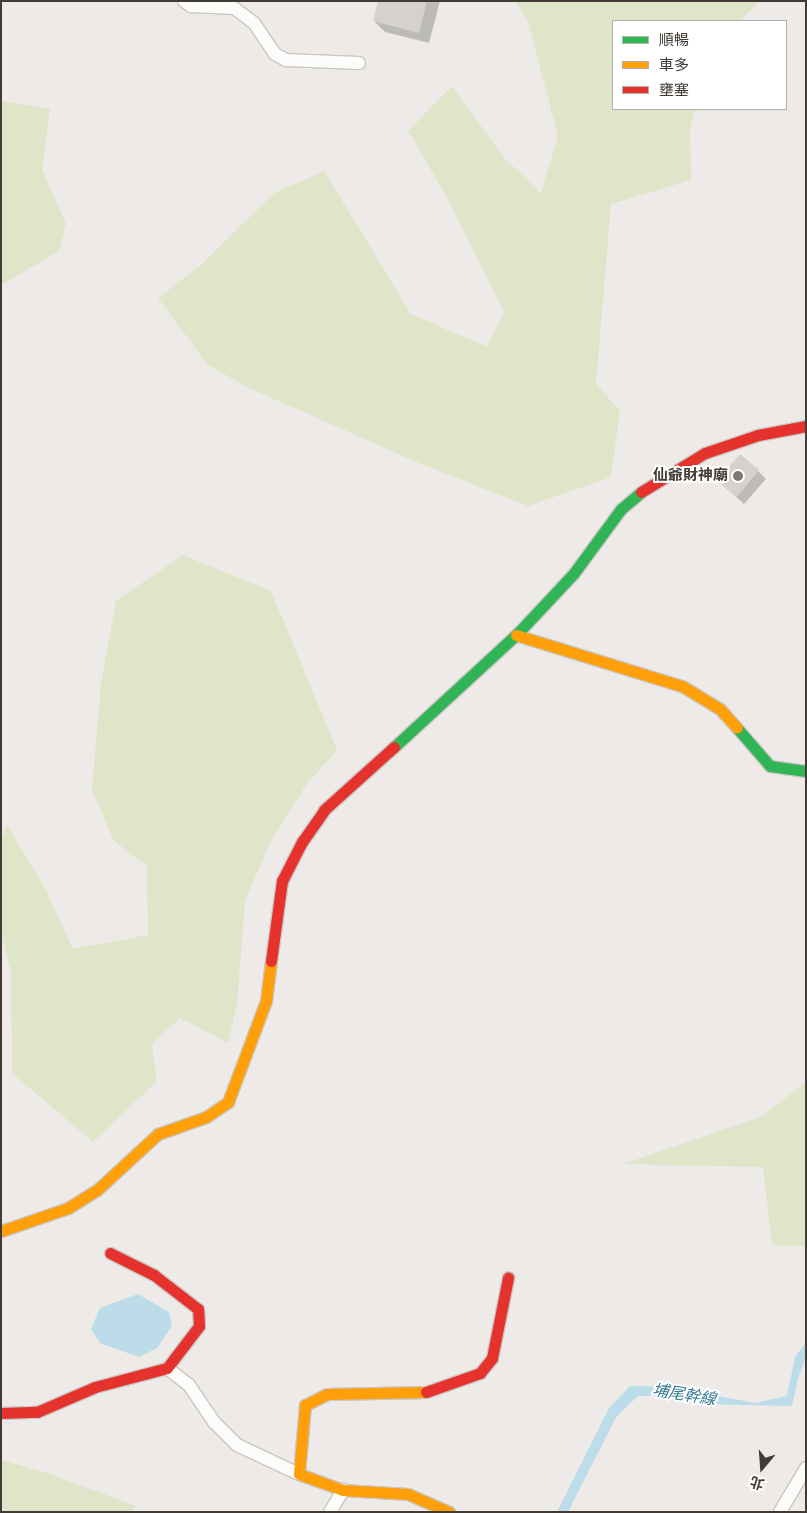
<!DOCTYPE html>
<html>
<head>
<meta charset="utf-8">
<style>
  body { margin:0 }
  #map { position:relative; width:807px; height:1513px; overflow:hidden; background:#edeae7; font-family:"Source Sans 3","Noto Sans TC",sans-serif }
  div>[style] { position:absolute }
  .green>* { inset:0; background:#dee5c9 }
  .water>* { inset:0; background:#bbdce8 }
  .shadow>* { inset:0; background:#0003 }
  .stream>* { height:4px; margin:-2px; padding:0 2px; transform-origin:2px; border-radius:2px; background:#bbdce8 }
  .building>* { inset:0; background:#d5d2ce; transform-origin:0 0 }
  .roads { filter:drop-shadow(1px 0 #cac6c3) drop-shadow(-1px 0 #cac6c3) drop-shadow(0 1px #cac6c3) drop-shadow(0 -1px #cac6c3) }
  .street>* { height:12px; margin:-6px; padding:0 6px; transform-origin:6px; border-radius:6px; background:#fcfcfb }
  .fast>* { height:11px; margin:-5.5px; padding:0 5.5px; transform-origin:5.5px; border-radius:5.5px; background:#30b455 }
  .slow>* { height:11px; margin:-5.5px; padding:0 5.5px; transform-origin:5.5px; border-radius:5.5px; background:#ff9f0a }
  .jam>* { height:11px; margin:-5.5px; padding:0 5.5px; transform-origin:5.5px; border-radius:5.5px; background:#e5322d }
  .dots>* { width:14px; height:14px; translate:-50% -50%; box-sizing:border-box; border:2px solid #fff; border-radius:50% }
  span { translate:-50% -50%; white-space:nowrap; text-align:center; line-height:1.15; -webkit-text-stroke:4px #fff; paint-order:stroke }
  .poi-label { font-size:15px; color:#423b35; font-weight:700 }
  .right { translate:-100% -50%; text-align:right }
  .water-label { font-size:16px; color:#357994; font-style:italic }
  .frame { position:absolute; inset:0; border:2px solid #423b35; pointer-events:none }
  .legend { position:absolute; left:612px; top:20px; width:175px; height:90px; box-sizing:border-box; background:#fff; border:1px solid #b3b1ae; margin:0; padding:6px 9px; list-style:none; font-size:15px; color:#423b35 }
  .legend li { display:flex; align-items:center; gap:10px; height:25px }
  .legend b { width:25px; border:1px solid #b3b1ae }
  .north { position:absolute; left:737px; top:1443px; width:50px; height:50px; -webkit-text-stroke:4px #fff; paint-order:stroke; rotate:198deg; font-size:14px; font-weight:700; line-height:20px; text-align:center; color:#423b35 }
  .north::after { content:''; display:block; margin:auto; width:18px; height:22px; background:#423b35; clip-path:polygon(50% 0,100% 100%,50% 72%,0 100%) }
</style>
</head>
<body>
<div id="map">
  <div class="green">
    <i style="clip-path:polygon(515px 1px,760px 1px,740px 21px,613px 21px,613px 109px,695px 109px,690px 129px,691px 180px,611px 204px,596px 384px,620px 411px,611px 477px,528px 506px,421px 464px,249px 388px,208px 365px,158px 298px,200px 266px,274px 193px,324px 171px,411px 314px,487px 347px,504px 312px,444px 192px,408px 131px,452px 86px,504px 158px,541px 193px,558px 136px,528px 22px)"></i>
    <i style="clip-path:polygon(1px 101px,50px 109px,42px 170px,66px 224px,59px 251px,1px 285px)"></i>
    <i style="clip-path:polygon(183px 555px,271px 591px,337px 750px,306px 785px,270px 843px,245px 901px,237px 1004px,228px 1043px,180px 1018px,152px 1044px,157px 1081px,93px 1142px,12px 1073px,11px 970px,1px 933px,1px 840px,7px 825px,44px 886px,73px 949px,148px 935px,147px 866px,114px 841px,92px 790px,101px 684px,116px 601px)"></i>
    <i style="clip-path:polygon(806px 1082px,806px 1246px,772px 1245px,763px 1167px,623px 1164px,761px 1117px)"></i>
    <i style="clip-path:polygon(1px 1460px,44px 1472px,136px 1506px,132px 1512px,1px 1512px)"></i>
  </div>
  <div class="water">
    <i style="clip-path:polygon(138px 1294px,169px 1312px,172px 1326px,157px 1348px,139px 1357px,100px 1343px,91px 1329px,100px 1308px)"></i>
    <i style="clip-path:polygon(806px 1342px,792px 1406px,698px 1404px,670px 1396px,638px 1396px,616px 1417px,568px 1512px,557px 1512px,609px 1408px,630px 1386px,669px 1387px,755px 1403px,787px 1396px,795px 1357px)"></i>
  </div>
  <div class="shadow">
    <i style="clip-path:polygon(379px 1px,440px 1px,429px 43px,385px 32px,374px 21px)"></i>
    <i style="clip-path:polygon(758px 471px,766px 479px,744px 504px,718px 481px)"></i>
  </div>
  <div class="stream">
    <i style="left:799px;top:1371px;width:23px;rotate:-72deg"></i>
  </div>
  <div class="building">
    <i style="clip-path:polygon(378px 1px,427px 1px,419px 33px,373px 21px)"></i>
    <i style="left:740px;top:454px;width:25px;height:35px;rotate:40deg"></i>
  </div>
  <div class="roads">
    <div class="street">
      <i style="left:184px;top:1px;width:9px;rotate:36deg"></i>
      <i style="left:191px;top:6px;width:43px;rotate:2.7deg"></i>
      <i style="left:234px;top:8px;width:25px;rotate:37deg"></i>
      <i style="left:254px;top:23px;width:37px;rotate:56deg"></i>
      <i style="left:275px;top:54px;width:13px;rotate:29deg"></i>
      <i style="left:286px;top:60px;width:73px;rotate:2.4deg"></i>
      <i style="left:167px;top:1368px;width:28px;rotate:38deg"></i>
      <i style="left:189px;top:1385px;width:45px;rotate:56deg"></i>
      <i style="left:214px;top:1422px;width:33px;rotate:45deg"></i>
      <i style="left:237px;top:1445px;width:68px;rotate:25.1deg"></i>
      <i style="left:330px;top:1512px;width:26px;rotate:-59deg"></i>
      <i style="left:780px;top:1512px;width:51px;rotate:-59.4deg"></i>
    </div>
    <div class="fast">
      <i style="left:737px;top:728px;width:50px;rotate:49deg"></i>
      <i style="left:770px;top:766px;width:36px;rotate:8deg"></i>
      <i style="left:394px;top:747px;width:166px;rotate:-42.6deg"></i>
      <i style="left:516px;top:635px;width:85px;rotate:-46.9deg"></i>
      <i style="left:574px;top:573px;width:79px;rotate:-53.7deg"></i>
      <i style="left:621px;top:509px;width:26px;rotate:-40deg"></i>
    </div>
    <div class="slow">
      <i style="left:516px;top:635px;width:174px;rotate:17.1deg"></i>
      <i style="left:682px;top:686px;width:44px;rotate:31.2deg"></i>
      <i style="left:720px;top:709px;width:25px;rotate:48deg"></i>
      <i style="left:1px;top:1231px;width:71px;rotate:-18.9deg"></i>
      <i style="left:68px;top:1208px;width:34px;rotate:-32deg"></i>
      <i style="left:97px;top:1190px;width:83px;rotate:-42.6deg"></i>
      <i style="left:158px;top:1134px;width:51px;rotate:-19.5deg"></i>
      <i style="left:206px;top:1117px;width:27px;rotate:-34deg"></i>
      <i style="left:228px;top:1102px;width:108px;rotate:-69.4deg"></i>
      <i style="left:266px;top:1001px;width:40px;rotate:-82.9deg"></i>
      <i style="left:426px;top:1392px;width:99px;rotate:178.8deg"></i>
      <i style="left:327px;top:1394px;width:25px;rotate:153deg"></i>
      <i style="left:305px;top:1405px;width:69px;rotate:95deg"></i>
      <i style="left:299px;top:1474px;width:47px;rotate:20deg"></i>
      <i style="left:343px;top:1490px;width:65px;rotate:3.5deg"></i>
      <i style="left:408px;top:1494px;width:45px;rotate:23.7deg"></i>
    </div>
    <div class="jam">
      <i style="left:641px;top:492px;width:75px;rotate:-31.4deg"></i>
      <i style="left:705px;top:453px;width:56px;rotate:-18.8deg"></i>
      <i style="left:758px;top:435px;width:49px;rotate:-10.6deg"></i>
      <i style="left:271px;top:961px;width:81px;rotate:-82.2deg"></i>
      <i style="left:282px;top:881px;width:44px;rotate:-62.9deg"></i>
      <i style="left:302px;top:842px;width:39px;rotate:-55deg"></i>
      <i style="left:324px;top:810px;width:94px;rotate:-42deg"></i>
      <i style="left:426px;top:1392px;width:57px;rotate:-19.4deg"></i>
      <i style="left:480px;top:1373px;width:19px;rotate:-51deg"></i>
      <i style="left:492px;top:1358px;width:82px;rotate:-78.7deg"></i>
      <i style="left:1px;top:1413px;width:36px;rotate:-2deg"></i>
      <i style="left:37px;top:1412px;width:63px;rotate:-23.3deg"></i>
      <i style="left:95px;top:1387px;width:74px;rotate:-14.8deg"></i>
      <i style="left:167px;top:1368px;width:53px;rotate:-52.7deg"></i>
      <i style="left:199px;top:1326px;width:17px;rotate:-93deg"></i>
      <i style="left:198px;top:1309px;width:56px;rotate:-142.3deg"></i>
      <i style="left:154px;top:1275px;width:49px;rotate:-153.4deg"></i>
    </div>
  </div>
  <div class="dots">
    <i style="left:738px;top:476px;background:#7e7873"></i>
  </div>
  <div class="poi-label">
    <span class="right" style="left:728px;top:476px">仙爺財神廟</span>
  </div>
  <div class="water-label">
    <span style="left:684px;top:1395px;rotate:9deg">埔尾幹線</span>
  </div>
  <div class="frame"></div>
  <ul class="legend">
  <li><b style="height:6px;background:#30b455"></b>順暢</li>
  <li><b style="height:6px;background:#ff9f0a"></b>車多</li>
  <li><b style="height:6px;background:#e5322d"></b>壅塞</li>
  </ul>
  <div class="north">北</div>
</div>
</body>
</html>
